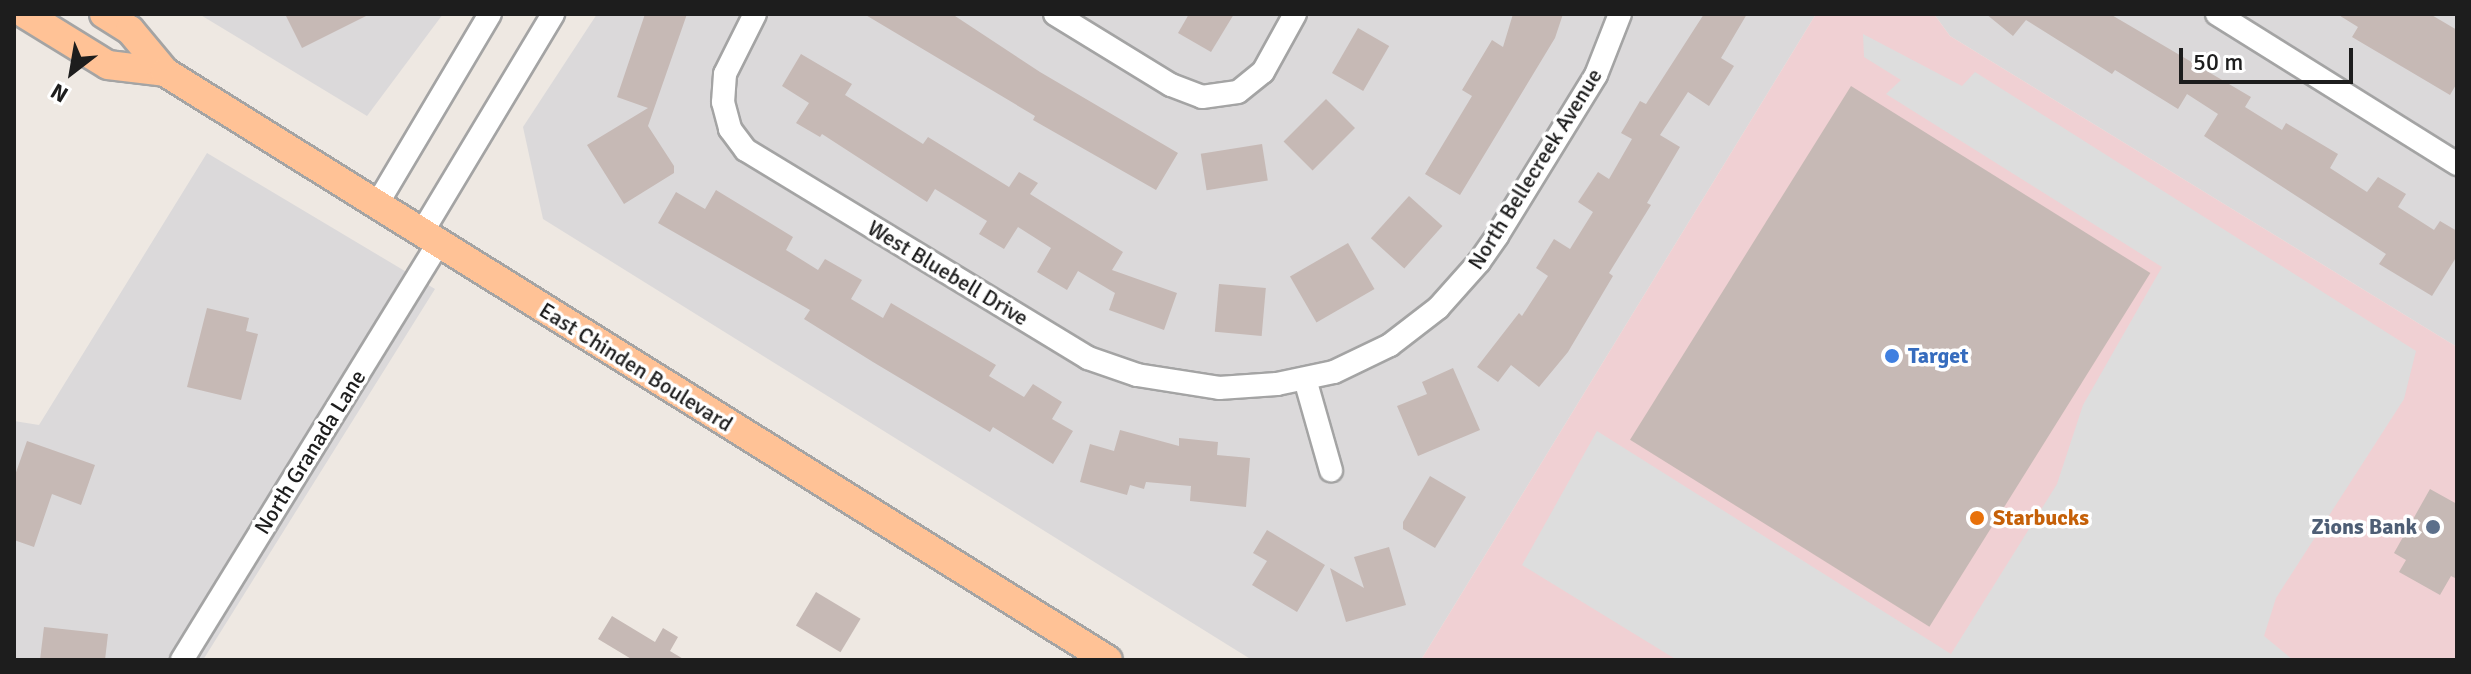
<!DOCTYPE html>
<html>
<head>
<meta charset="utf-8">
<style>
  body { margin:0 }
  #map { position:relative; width:2471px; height:674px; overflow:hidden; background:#eee8e2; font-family:Signika,sans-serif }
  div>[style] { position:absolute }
  .residential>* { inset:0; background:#dbd9da }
  .commercial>* { inset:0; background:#f0d0d3 }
  .parking>* { inset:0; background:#ddd }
  .building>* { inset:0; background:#c6b9b5; transform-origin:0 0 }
  .roads { filter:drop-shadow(2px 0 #a4a4a4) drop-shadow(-2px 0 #a4a4a4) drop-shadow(0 2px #a4a4a4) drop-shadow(0 -2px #a4a4a4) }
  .minor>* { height:22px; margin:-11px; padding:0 11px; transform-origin:11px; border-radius:11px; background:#fff }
  .major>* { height:28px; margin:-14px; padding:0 14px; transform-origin:14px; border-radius:14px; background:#ffc296 }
  .dots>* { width:22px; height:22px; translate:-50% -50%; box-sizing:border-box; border:4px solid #fff; border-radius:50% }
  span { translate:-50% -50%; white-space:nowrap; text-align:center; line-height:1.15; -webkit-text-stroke:7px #fff; paint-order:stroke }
  .street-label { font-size:22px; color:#1d1d1d }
  .shop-label { font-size:22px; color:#366cbe; font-weight:700 }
  .left { translate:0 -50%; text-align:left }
  .food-label { font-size:22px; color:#c56008; font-weight:700 }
  .service-label { font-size:22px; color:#4e5e75; font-weight:700 }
  .right { translate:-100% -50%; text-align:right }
  .frame { position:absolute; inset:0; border:16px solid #1d1d1d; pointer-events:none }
  .north { position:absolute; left:32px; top:32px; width:80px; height:80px; -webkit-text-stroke:6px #fff; paint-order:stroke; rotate:211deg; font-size:22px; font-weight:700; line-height:32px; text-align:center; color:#1d1d1d }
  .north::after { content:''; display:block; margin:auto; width:28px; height:36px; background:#1d1d1d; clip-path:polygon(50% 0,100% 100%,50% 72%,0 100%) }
  .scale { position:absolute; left:2179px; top:48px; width:174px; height:36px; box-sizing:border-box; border:4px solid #1d1d1d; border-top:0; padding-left:10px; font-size:24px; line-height:28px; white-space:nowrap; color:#1d1d1d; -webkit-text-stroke:6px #fff; paint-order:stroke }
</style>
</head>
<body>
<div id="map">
  <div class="residential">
    <i style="clip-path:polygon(199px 14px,443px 14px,367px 116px)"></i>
    <i style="clip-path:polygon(597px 14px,1816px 14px,1421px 660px,1252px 660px,543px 219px,523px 127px)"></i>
    <i style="clip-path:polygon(1934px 14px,2457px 14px,2457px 347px,1950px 36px)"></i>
    <i style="clip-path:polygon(207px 153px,435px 289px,203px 660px,14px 660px,14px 421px,39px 425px)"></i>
  </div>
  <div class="commercial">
    <i style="clip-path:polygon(1816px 14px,1934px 14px,1950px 36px,2457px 347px,2457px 660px,1421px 660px)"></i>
  </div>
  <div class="parking">
    <i style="clip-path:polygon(1863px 34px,1962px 86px,1975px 72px,2416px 351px,2404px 399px,2276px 598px,2264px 636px,2293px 660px,1677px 660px,1522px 565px,1597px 431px,1951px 654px,2057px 484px,2083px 405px,2162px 267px,1886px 94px,1901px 80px,1864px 57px)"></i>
  </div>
  <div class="building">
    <i style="clip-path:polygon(285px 14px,370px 14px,302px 48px)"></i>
    <i style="clip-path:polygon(645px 14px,687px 14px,648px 126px,674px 166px,674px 173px,624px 204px,587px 145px,648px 108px,617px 97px)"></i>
    <i style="clip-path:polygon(864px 14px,952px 14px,1040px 72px,1178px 153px,1156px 190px,1033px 120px,1035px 116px)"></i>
    <i style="clip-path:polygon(1189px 14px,1234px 14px,1211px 52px,1178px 33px)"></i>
    <i style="clip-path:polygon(1513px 14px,1563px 14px,1555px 38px,1460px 195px,1425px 174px,1472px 96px,1462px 90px,1492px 40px,1503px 47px)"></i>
    <i style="clip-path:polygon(1704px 14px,1747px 14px,1721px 58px,1734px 66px,1709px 106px,1688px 92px,1660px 135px,1680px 147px,1647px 203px,1651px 205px,1609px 273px,1613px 276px,1568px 352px,1539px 387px,1511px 365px,1498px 382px,1477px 367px,1519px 313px,1522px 316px,1548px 276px,1536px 268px,1554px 239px,1570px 249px,1593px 212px,1578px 202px,1598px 172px,1609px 179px,1632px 139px,1621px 133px,1640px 101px,1646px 104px)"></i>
    <i style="clip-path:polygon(1986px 14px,2110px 14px,2251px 97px,2245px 107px,2282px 130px,2286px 123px,2338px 154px,2330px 168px,2367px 192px,2378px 177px,2406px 194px,2398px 207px,2434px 230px,2440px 221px,2457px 231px,2457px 256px,2432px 296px,2379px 264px,2386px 254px,2204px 136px,2218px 114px,2187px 94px,2178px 109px,2115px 70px,2112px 74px,2026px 20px,2013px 36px)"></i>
    <i style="clip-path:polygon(2337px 14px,2430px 14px,2457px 30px,2457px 83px,2450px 95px,2352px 37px,2358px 27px)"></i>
    <i style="left:1358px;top:28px;width:36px;height:52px;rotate:30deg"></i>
    <i style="clip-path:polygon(801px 54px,852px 84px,845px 95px,923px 144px,928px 137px,1009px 187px,1019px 172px,1038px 183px,1030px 194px,1123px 252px,1112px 270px,1177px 293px,1164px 330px,1109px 310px,1115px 293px,1078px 271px,1067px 290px,1037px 272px,1051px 248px,1018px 227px,1004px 249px,979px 234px,987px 221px,935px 189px,927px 202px,822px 134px,820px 137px,796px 123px,809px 103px,782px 86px)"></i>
    <i style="left:1851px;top:86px;width:353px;height:417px;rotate:32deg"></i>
    <i style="left:1326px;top:99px;width:41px;height:60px;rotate:45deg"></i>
    <i style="left:1262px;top:144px;width:37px;height:62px;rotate:81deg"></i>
    <i style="clip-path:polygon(716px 190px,793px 237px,786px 250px,818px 270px,825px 259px,862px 280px,851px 299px,883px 318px,891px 303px,996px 365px,989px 376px,1024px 397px,1033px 384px,1062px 402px,1052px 419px,1073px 431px,1053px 464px,993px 427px,990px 432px,873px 362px,804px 319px,810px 310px,658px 223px,676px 192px,705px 209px)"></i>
    <i style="left:1409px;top:196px;width:45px;height:57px;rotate:42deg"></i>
    <i style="left:1348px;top:243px;width:53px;height:67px;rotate:60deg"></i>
    <i style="left:1219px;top:284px;width:47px;height:48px;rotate:5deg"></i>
    <i style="clip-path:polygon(207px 308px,249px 318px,246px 331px,258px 334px,241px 400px,187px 387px)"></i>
    <i style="clip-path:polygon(1453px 368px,1480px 430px,1418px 456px,1397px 406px,1427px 394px,1422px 382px)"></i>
    <i style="clip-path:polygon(1120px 430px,1179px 446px,1179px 438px,1218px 442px,1217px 455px,1250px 458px,1246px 507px,1190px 501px,1191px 486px,1146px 482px,1144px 489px,1130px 485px,1127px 495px,1080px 482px,1090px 444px,1114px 451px)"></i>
    <i style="clip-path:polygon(27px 441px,95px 465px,81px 505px,52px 494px,34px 547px,14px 540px,14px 478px)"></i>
    <i style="clip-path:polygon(1430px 476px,1466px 497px,1435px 548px,1403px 529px,1403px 522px)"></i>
    <i style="clip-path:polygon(2430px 489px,2457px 504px,2457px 579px,2451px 576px,2440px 595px,2399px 572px,2406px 560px,2394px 553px)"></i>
    <i style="clip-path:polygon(1267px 530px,1325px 565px,1297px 612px,1252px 585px,1267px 561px,1253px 553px)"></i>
    <i style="clip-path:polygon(1389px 547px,1406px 605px,1346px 622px,1330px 568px,1364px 588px,1354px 557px)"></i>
    <i style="left:816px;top:592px;width:52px;height:39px;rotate:31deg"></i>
    <i style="clip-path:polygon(612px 616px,655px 642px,663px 628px,678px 637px,670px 651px,685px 660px,633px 660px,598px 639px)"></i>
    <i style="clip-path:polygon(44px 627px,108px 634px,105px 660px,40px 660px)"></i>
  </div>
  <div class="roads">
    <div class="minor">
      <i style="left:755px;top:14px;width:67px;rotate:116.6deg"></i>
      <i style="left:725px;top:74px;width:28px;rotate:94deg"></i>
      <i style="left:723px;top:102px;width:28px;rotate:75deg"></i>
      <i style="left:730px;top:129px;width:26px;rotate:53deg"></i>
      <i style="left:746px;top:150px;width:400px;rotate:31.3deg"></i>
      <i style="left:1088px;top:358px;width:52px;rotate:19.1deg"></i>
      <i style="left:1137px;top:375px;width:83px;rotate:9deg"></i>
      <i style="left:1219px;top:388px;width:58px;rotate:-3.9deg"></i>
      <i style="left:1277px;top:384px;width:58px;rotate:-11.9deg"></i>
      <i style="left:1334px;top:372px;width:62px;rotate:-25.7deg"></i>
      <i style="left:1390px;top:345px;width:61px;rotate:-37.6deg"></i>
      <i style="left:1438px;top:308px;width:62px;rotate:-48.3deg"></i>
      <i style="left:1479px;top:262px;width:32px;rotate:-55deg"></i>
      <i style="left:1497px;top:236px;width:189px;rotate:-58.4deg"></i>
      <i style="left:1596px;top:75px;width:66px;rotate:-68.5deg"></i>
      <i style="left:1055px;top:14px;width:136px;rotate:31.5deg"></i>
      <i style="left:1171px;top:85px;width:33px;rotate:21deg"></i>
      <i style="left:1202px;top:97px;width:36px;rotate:-8deg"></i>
      <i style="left:1238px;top:92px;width:32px;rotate:-39deg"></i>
      <i style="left:1263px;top:72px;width:66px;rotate:-61.1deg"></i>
      <i style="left:2217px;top:14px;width:283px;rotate:32deg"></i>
      <i style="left:376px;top:206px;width:223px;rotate:-59.3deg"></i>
      <i style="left:421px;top:234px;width:257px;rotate:-59deg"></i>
      <i style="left:1305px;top:379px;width:95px;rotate:74.1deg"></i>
      <i style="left:182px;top:660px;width:488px;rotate:-58.4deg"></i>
    </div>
    <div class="major">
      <i style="left:25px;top:14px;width:97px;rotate:31.6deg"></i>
      <i style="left:108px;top:65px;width:57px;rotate:7deg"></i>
      <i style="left:104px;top:14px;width:31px;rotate:32deg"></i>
      <i style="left:130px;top:30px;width:55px;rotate:50.2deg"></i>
      <i style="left:165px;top:72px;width:1111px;rotate:31.95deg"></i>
    </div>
  </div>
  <div class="dots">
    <i style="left:1892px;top:356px;background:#3f7fe0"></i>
    <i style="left:1977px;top:518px;background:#e8710a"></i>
    <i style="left:2433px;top:527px;background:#5c6f8a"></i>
  </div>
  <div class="street-label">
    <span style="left:1535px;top:169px;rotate:-58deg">North Bellecreek Avenue</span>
    <span style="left:948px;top:273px;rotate:31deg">West Bluebell Drive</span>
    <span style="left:636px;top:367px;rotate:32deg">East Chinden Boulevard</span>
    <span style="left:310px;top:452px;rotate:-58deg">North Granada Lane</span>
  </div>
  <div class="shop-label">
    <span class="left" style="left:1908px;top:356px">Target</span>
  </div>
  <div class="food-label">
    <span class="left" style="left:1993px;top:518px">Starbucks</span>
  </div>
  <div class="service-label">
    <span class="right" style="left:2417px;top:527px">Zions Bank</span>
  </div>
  <div class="frame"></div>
  <div class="north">N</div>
  <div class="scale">50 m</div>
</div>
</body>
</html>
